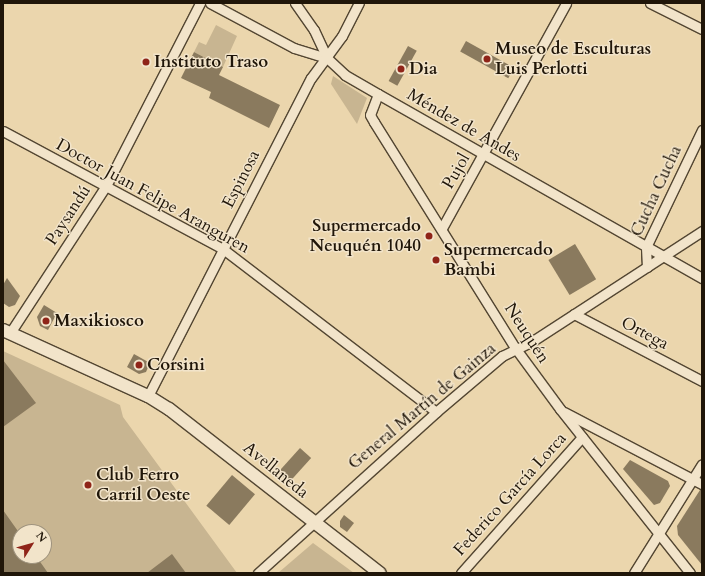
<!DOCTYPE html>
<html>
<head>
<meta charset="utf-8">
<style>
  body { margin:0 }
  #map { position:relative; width:705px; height:576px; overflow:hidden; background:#ebd6ad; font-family:Cardo,serif }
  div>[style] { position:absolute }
  .green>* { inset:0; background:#c8b591 }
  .building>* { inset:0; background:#8a7a5e; transform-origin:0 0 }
  .roads { filter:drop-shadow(1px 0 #534632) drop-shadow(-1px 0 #534632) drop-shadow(0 1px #534632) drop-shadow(0 -1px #534632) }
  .street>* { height:9px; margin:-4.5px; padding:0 4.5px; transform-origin:4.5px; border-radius:4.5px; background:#f2e4ca }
  .secondary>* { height:12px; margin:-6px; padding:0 6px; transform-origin:6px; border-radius:6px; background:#f2e4ca }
  .dots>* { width:11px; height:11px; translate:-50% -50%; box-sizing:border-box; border:2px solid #f2e4ca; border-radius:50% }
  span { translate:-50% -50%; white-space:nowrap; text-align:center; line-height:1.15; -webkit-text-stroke:3px #f2e4ca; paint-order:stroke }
  .poi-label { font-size:17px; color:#201609; font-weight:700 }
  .left { translate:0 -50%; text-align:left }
  .right { translate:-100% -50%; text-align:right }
  .street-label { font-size:17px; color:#201609 }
  .frame { position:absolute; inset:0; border:4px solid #201609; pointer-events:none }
  .north { position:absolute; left:12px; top:524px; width:40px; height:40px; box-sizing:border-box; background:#f2e4ca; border:1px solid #9e927d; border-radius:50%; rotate:53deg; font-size:11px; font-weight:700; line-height:16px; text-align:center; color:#201609 }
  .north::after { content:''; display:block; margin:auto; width:14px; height:18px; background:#8f2418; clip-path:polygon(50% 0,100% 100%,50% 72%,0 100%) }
</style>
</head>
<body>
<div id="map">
  <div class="green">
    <i style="clip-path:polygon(216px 25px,237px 36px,223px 67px,194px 52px,199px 42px,206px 45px)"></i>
    <i style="clip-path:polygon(333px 76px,367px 98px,357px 124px,331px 84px)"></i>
    <i style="clip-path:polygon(evenodd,3px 351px,120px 405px,123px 417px,237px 573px,3px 573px,3px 351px,20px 532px,44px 532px,44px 556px,20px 556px,20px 532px)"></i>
    <i style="clip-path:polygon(313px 543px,354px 573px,278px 573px)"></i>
  </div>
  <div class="building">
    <i style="left:466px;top:41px;width:55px;height:12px;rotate:29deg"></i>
    <i style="left:408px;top:46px;width:10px;height:40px;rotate:29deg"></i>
    <i style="clip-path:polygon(194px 52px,223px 67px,219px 75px,280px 105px,269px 128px,209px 98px,211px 92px,181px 78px)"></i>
    <i style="left:575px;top:244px;width:41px;height:31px;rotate:59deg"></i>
    <i style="clip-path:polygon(7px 278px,20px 296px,15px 305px,9px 307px,3px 303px,3px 285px)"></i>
    <i style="clip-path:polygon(44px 305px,57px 313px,48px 330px,40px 326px,37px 317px)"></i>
    <i style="clip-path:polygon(134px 354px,150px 363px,146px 372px,139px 374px,127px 367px)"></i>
    <i style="clip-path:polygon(3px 360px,36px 403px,3px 427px)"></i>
    <i style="left:300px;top:448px;width:15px;height:33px;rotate:42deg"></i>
    <i style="clip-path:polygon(630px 460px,668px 481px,670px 486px,660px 503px,654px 505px,623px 469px)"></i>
    <i style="left:232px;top:475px;width:30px;height:40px;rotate:40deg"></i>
    <i style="clip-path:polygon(700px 490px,702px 490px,702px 565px,678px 535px,677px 526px)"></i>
    <i style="clip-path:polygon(3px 510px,20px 534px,20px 556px,36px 556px,48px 573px,3px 573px)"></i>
    <i style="clip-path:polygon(344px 515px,354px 523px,347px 532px,340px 527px,340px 521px)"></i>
    <i style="clip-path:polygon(172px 554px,186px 573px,147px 573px)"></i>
  </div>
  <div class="roads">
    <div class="street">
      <i style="left:210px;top:3px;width:95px;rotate:28.2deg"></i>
      <i style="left:294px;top:48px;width:34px;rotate:17deg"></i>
      <i style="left:327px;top:58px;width:25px;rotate:43deg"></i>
      <i style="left:345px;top:75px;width:38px;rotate:30deg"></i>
      <i style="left:378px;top:94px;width:373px;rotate:29.6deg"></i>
      <i style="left:295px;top:3px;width:33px;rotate:55deg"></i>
      <i style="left:314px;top:30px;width:31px;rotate:65deg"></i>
      <i style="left:650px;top:3px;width:58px;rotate:26.6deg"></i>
      <i style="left:378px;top:94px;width:22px;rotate:111deg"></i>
      <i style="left:370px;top:115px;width:8px;rotate:60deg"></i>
      <i style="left:374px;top:122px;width:268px;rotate:58deg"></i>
      <i style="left:516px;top:349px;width:74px;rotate:53.7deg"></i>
      <i style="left:560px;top:409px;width:209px;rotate:51.6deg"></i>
      <i style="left:3px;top:131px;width:250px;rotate:28.2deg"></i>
      <i style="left:223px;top:249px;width:268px;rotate:37.4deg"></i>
      <i style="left:442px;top:228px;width:257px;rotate:-61.1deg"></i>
      <i style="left:647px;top:267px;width:20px;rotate:-93deg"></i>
      <i style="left:646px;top:247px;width:130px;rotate:-64.4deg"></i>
      <i style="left:574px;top:314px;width:144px;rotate:27.6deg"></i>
      <i style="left:10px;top:333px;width:176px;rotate:-56.9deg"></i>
      <i style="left:106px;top:186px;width:206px;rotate:-62.8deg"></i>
      <i style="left:148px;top:396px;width:357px;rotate:-62.9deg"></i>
      <i style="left:311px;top:78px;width:52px;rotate:-53.6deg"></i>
      <i style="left:342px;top:36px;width:37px;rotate:-63deg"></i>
      <i style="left:564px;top:412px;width:156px;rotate:27.6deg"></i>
      <i style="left:258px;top:573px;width:240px;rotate:-42.1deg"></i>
      <i style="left:436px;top:412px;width:87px;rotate:-40.3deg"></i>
      <i style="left:502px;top:356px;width:32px;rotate:-26deg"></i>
      <i style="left:531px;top:342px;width:204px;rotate:-33deg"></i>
      <i style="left:461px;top:573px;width:182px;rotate:-48.3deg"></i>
      <i style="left:634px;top:573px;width:128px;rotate:-58deg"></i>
    </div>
    <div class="secondary">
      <i style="left:3px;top:330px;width:159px;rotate:24.5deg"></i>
      <i style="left:148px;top:396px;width:25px;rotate:32deg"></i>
      <i style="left:169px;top:409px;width:267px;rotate:37.9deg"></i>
    </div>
  </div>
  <div class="dots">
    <i style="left:487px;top:59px;background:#8f2418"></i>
    <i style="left:146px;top:62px;background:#8f2418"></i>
    <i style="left:401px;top:69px;background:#8f2418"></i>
    <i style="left:429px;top:236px;background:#8f2418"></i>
    <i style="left:436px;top:260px;background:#8f2418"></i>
    <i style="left:46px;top:321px;background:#8f2418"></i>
    <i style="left:139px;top:365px;background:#8f2418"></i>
    <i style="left:88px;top:485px;background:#8f2418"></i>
  </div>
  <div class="poi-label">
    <span class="left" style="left:495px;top:59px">Museo de Esculturas<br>Luis Perlotti</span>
    <span class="left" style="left:154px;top:62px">Instituto Traso</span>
    <span class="left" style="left:409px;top:69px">Dia</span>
    <span class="right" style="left:421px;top:236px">Supermercado<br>Neuquén 1040</span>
    <span class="left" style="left:444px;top:260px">Supermercado<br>Bambi</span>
    <span class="left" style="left:54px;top:321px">Maxikiosco</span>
    <span class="left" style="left:147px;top:365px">Corsini</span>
    <span class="left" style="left:96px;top:485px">Club Ferro<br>Carril Oeste</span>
  </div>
  <div class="street-label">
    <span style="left:464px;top:125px;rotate:30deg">Méndez de Andes</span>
    <span style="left:456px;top:171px;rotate:-60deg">Pujol</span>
    <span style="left:241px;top:179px;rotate:-63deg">Espinosa</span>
    <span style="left:656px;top:191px;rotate:-65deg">Cucha Cucha</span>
    <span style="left:153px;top:196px;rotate:29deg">Doctor Juan Felipe Aranguren</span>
    <span style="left:68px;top:215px;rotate:-57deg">Paysandú</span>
    <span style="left:527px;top:333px;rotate:57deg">Neuquén</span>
    <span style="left:645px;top:333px;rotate:28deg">Ortega</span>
    <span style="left:422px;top:406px;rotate:-40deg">General Martín de Gainza</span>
    <span style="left:276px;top:470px;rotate:39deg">Avellaneda</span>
    <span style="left:510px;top:494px;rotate:-48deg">Federico García Lorca</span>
  </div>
  <div class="frame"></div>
  <div class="north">N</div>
</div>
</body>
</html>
